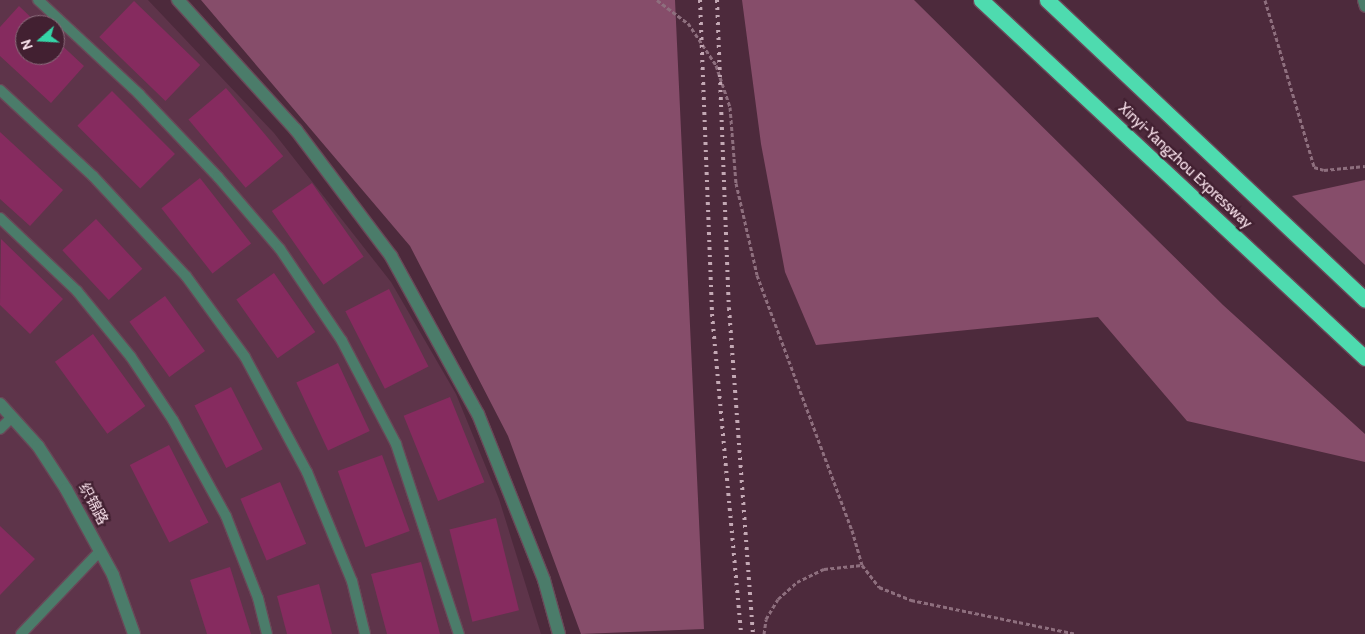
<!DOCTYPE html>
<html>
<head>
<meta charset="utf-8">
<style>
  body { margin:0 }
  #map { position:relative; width:1365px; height:634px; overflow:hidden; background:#4d2a3c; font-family:Cabin,"Noto Sans SC",sans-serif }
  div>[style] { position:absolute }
  .built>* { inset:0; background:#5e344a }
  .green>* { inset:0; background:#864d6a }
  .building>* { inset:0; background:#862b5f; transform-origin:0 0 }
  .path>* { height:3px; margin-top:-1.5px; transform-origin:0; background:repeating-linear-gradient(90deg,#8e6f7e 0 4px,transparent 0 6.5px) }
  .roads { filter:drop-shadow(1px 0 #694858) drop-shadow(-1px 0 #694858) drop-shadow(0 1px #694858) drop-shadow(0 -1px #694858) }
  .service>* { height:10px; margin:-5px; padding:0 5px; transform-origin:5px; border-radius:5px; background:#4b7c6a }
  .minor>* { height:12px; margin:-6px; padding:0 6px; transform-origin:6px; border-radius:6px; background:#4b7c6a }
  .tertiary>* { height:12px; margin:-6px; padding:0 6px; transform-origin:6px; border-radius:6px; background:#4b7c6a }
  .motorway>* { height:15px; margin:-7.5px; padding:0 7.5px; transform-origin:7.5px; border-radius:7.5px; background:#4edbaf }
  .rail>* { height:4px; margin-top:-2px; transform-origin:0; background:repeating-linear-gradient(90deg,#c3a8b4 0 2.5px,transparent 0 7.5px) }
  span { translate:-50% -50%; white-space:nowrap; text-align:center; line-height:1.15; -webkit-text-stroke:4.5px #422031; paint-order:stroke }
  .street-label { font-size:15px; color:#fbe4ee }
  .north { position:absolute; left:15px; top:15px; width:50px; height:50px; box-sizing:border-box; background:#422031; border:1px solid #8c6e7d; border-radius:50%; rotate:251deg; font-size:14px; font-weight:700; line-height:20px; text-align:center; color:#fbe4ee }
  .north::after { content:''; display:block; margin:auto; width:18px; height:22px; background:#35d4a7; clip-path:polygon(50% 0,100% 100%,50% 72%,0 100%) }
</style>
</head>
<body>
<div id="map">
  <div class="built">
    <i style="clip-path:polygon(evenodd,0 0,148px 0,274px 133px,391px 282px,456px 394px,499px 499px,541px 634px,0 634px,0 0,25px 25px,55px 25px,55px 55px,25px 55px,25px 25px)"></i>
  </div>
  <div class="green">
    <i style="clip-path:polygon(201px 0,675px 0,704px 629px,581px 634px,508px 436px,410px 246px)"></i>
    <i style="clip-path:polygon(742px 0,914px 0,1223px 305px,1365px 434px,1365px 462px,1187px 421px,1098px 317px,816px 345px,785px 272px,761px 144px)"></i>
    <i style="clip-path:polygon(1365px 180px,1365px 265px,1292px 196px)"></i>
  </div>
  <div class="building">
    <i style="left:134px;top:1px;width:92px;height:50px;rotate:44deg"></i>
    <i style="clip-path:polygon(19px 6px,39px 25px,25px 25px,25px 55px,55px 55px,55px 39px,84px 66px,51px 103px,0 56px,0 27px)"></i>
    <i style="left:226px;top:88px;width:89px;height:49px;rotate:50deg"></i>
    <i style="left:112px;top:91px;width:89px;height:49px;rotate:45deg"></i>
    <i style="clip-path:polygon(0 132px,63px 190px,30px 226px,0 199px)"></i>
    <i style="left:200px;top:178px;width:83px;height:49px;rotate:52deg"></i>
    <i style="left:312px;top:183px;width:90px;height:49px;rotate:55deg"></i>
    <i style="left:96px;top:219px;width:68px;height:46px;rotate:47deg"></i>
    <i style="clip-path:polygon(1px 239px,63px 299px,30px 334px,0 305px)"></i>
    <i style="left:274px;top:273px;width:72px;height:46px;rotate:55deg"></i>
    <i style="left:389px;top:289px;width:87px;height:49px;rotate:63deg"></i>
    <i style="left:165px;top:296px;width:68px;height:44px;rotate:54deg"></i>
    <i style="left:93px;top:334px;width:89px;height:47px;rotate:54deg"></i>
    <i style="left:338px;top:363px;width:75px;height:46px;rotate:65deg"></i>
    <i style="left:231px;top:387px;width:70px;height:41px;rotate:63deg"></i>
    <i style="left:450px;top:397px;width:92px;height:50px;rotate:68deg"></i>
    <i style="left:169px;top:445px;width:87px;height:44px;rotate:63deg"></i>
    <i style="left:382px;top:455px;width:81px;height:47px;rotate:70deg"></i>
    <i style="left:280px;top:482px;width:67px;height:43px;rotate:67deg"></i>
    <i style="left:496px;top:518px;width:95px;height:48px;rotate:76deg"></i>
    <i style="clip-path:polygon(0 526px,35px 559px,0 595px)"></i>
    <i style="clip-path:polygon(421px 562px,440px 634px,387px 634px,371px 574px)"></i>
    <i style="clip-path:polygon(230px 567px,251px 634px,207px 634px,190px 580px)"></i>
    <i style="clip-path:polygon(319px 584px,332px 634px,287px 634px,277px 596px)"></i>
  </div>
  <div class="path">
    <i style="left:657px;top:0;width:39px;rotate:37deg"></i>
    <i style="left:688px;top:23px;width:50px;rotate:56.3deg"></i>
    <i style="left:716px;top:65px;width:44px;rotate:71.6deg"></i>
    <i style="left:730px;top:107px;width:76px;rotate:85.5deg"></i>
    <i style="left:736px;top:183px;width:94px;rotate:77.1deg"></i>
    <i style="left:757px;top:275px;width:272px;rotate:69.6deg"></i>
    <i style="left:852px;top:530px;width:36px;rotate:74deg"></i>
    <i style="left:862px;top:565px;width:28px;rotate:52deg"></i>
    <i style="left:879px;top:587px;width:35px;rotate:22deg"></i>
    <i style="left:911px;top:600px;width:168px;rotate:11.6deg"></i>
    <i style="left:1265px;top:0;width:174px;rotate:73.6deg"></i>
    <i style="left:1314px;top:167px;width:10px;rotate:17deg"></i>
    <i style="left:1324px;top:170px;width:41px;rotate:-5.6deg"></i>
    <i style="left:764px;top:634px;width:15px;rotate:-82deg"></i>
    <i style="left:766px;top:619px;width:23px;rotate:-59deg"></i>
    <i style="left:778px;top:599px;width:25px;rotate:-42deg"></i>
    <i style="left:797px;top:582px;width:30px;rotate:-26deg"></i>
    <i style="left:824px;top:569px;width:38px;rotate:-6deg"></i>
  </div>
  <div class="roads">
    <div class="service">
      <i style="left:38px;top:0;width:138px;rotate:42.9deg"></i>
      <i style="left:139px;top:94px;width:115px;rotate:46.4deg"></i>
      <i style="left:218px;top:177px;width:95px;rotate:49.3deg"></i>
      <i style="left:280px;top:249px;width:111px;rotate:56deg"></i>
      <i style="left:342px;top:341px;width:116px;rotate:62.3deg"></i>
      <i style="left:396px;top:444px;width:200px;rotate:71.7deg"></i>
      <i style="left:1363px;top:0;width:7px;rotate:74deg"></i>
      <i style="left:0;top:90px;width:127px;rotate:42.8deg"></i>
      <i style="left:93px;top:176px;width:137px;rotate:47.1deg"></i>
      <i style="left:186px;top:276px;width:100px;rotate:53.9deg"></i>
      <i style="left:245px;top:357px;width:131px;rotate:61.7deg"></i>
      <i style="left:307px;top:472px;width:118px;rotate:67.6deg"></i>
      <i style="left:352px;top:581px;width:55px;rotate:76.2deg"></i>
      <i style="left:0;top:218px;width:106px;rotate:43.5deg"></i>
      <i style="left:77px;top:291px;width:85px;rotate:50.7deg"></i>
      <i style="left:131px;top:357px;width:76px;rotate:56.3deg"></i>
      <i style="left:173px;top:420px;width:110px;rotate:61.1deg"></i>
      <i style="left:226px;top:516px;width:88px;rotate:68.7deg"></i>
      <i style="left:258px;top:598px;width:37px;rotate:76deg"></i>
      <i style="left:0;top:429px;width:17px;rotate:-45deg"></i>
      <i style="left:21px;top:634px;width:113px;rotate:-46.4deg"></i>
    </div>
    <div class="minor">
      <i style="left:178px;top:0;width:176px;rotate:47.8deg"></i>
      <i style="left:296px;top:130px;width:158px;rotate:53deg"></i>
      <i style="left:391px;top:256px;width:180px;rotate:61.2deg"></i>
      <i style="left:478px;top:414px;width:179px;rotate:68.3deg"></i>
      <i style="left:544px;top:580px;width:56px;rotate:74.5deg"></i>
    </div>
    <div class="tertiary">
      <i style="left:0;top:404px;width:57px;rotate:47.9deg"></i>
      <i style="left:38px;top:446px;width:51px;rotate:56.9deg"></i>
      <i style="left:66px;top:489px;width:98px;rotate:61.3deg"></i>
      <i style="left:113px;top:575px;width:63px;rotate:70.4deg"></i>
    </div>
    <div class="motorway">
      <i style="left:981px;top:0;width:525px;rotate:42.99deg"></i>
      <i style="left:1047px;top:0;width:437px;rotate:43.3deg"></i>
    </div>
  </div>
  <div class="rail">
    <i style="left:700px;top:0;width:314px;rotate:87.8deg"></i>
    <i style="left:712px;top:314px;width:321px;rotate:84.8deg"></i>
    <i style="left:717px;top:0;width:308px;rotate:87.8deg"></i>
    <i style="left:729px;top:308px;width:327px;rotate:85.8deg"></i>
  </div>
  <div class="street-label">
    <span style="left:1185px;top:166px;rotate:43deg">Xinyi-Yangzhou Expressway</span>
    <span style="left:93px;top:504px;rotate:62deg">织锦路</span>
  </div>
  <div class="north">N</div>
</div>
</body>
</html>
